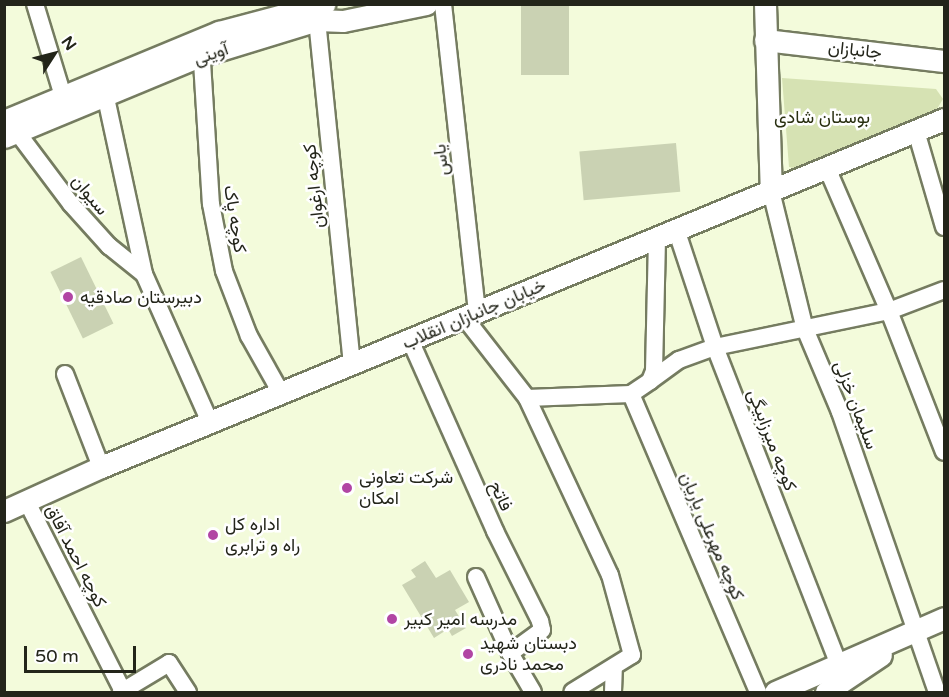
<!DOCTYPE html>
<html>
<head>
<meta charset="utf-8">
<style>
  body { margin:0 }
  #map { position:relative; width:949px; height:697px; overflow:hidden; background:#f3fbdb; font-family:"Varela Round",Vazirmatn,sans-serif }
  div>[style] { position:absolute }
  .green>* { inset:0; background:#d6e2b3 }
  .building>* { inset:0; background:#cad2b3; transform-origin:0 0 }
  .roads { filter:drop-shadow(2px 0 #757c60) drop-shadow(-2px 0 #757c60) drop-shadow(0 2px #757c60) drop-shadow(0 -2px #757c60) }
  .minor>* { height:16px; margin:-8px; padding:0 8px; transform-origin:8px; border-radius:8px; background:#fff }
  .tertiary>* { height:21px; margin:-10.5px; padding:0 10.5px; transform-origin:10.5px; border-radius:10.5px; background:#fff }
  .dots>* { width:16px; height:16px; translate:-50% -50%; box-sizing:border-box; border:3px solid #fff; border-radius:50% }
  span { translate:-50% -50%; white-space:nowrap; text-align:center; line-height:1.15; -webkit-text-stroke:5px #fff; paint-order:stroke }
  .street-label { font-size:18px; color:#23251a }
  .park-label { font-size:18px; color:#292f10 }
  .poi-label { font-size:18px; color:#23251a }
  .left { translate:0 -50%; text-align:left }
  .frame { position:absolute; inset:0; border:6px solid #23251a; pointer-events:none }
  .north { position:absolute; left:24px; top:24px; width:60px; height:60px; -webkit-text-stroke:4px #fff; paint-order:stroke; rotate:54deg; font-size:16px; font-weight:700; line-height:24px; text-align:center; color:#23251a }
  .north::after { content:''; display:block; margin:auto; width:21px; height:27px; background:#23251a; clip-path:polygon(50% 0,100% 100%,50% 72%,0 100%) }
  .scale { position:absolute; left:24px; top:646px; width:112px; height:27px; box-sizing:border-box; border:3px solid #23251a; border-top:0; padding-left:8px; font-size:18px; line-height:21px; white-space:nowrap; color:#23251a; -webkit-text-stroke:4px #fff; paint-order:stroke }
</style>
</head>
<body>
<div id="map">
  <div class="green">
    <i style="clip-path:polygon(782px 78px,936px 89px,943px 99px,937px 109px,794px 168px,789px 167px)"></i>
  </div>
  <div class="building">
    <i style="left:521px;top:4px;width:48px;height:71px"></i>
    <i style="left:676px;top:143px;width:49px;height:97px;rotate:85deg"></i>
    <i style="left:81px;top:257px;width:74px;height:34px;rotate:64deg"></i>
    <i style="clip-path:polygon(425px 561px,436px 578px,450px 570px,469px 602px,455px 610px,466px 628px,452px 636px,448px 629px,434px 638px,402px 585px,416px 577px,411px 570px)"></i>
  </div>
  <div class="roads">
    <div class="minor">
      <i style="left:35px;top:4px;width:96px;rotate:73.1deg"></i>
      <i style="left:63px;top:96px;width:43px;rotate:2.7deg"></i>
      <i style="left:106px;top:98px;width:180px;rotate:77.8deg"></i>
      <i style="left:144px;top:274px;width:162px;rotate:66deg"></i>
      <i style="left:443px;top:4px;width:310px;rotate:83.7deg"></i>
      <i style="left:320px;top:11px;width:9px;rotate:108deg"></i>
      <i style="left:317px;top:20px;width:346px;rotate:84.2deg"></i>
      <i style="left:201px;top:46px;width:158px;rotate:86.4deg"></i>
      <i style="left:211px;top:204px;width:68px;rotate:79deg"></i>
      <i style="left:224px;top:271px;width:70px;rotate:69deg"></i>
      <i style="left:249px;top:336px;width:65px;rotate:60.7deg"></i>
      <i style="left:916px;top:131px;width:100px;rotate:73.7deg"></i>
      <i style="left:17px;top:132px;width:90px;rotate:53.1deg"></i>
      <i style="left:71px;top:204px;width:57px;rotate:47.9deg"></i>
      <i style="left:109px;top:246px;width:45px;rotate:38.7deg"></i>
      <i style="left:827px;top:168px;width:156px;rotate:66.6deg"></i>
      <i style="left:889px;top:311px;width:151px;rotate:68.7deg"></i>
      <i style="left:771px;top:191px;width:142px;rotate:76.2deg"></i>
      <i style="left:805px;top:329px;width:90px;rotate:67.1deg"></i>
      <i style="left:840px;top:412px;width:296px;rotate:70.9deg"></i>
      <i style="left:676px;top:229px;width:124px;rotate:71.7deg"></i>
      <i style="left:715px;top:347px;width:339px;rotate:68.7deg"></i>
      <i style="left:464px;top:317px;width:103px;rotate:52.1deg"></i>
      <i style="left:527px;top:398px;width:104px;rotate:-2.2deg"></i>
      <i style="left:631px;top:394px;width:23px;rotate:-34deg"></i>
      <i style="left:650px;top:381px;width:11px;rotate:-68deg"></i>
      <i style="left:654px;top:371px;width:134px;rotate:-88.7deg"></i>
      <i style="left:411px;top:342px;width:207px;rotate:66deg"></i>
      <i style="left:495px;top:531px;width:101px;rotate:63.4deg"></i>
      <i style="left:540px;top:621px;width:9px;rotate:77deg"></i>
      <i style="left:542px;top:630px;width:39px;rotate:144deg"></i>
      <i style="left:65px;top:374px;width:100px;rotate:68.8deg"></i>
      <i style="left:650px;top:381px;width:36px;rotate:-36deg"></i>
      <i style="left:679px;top:360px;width:38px;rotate:-20deg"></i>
      <i style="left:715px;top:347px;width:178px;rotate:-11.7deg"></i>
      <i style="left:889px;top:311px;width:59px;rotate:-20.9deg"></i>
      <i style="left:631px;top:394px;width:324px;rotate:66.9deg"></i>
      <i style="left:527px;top:398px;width:195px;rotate:64.9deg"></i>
      <i style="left:610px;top:575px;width:83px;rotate:74.6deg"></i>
      <i style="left:632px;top:655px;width:70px;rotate:148.3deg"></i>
      <i style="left:27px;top:502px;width:212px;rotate:63.1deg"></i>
      <i style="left:476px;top:577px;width:83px;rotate:65.9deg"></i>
      <i style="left:510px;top:653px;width:45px;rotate:59.5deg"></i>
      <i style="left:121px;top:692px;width:56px;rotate:-31.1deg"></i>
      <i style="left:169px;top:663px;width:35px;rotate:57deg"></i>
      <i style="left:613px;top:692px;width:25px;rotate:-88deg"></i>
    </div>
    <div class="tertiary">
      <i style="left:765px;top:4px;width:187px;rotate:88.2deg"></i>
      <i style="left:765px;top:40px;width:180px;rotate:6.7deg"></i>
      <i style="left:4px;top:121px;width:233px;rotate:-22.5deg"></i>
      <i style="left:219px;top:32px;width:109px;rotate:-14.9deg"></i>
      <i style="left:4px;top:137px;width:212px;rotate:-22.5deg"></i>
      <i style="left:200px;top:56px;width:122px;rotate:-17.1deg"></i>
      <i style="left:317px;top:20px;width:26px;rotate:2deg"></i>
      <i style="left:343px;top:21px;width:85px;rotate:-11.6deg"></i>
      <i style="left:4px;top:511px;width:107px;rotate:-24.4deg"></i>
      <i style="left:101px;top:467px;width:912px;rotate:-22.43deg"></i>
      <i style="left:775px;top:692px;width:184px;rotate:-23.6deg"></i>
      <i style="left:826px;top:692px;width:66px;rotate:-33.9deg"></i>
    </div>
  </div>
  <div class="dots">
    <i style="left:68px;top:297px;background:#b145a4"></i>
    <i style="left:347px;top:488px;background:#b145a4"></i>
    <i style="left:213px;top:535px;background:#b145a4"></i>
    <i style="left:392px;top:619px;background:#b145a4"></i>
    <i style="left:468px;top:654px;background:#b145a4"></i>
  </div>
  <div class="street-label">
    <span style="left:855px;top:50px;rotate:6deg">جانبازان</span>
    <span style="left:211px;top:54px;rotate:-19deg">آوینی</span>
    <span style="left:441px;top:160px;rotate:-96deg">یاس</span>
    <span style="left:314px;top:186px;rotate:-96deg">کوچه ارغوان</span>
    <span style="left:90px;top:195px;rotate:50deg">سیوان</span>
    <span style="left:235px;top:219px;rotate:81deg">کوچه پاک</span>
    <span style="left:474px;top:314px;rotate:-23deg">خیابان جانبازان انقلاب</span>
    <span style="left:856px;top:405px;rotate:69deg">سلیمان خزلی</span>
    <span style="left:772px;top:440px;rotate:69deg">کوچه میرزابیگی</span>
    <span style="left:501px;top:496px;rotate:66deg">فاتح</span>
    <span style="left:712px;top:536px;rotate:67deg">کوچه مهرعلی یاریان</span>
    <span style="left:76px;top:556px;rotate:63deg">کوچه احمد آفاق</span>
  </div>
  <div class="park-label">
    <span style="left:822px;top:117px">بوستان شادی</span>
  </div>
  <div class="poi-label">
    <span class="left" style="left:80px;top:297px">دبیرستان صادقیه</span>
    <span class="left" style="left:359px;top:488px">شرکت تعاونی<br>امکان</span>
    <span class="left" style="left:225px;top:535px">اداره کل<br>راه و ترابری</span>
    <span class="left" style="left:404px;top:619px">مدرسه امیر کبیر</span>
    <span class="left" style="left:480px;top:654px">دبستان شهید<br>محمد نادری</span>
  </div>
  <div class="frame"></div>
  <div class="north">N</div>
  <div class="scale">50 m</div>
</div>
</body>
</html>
